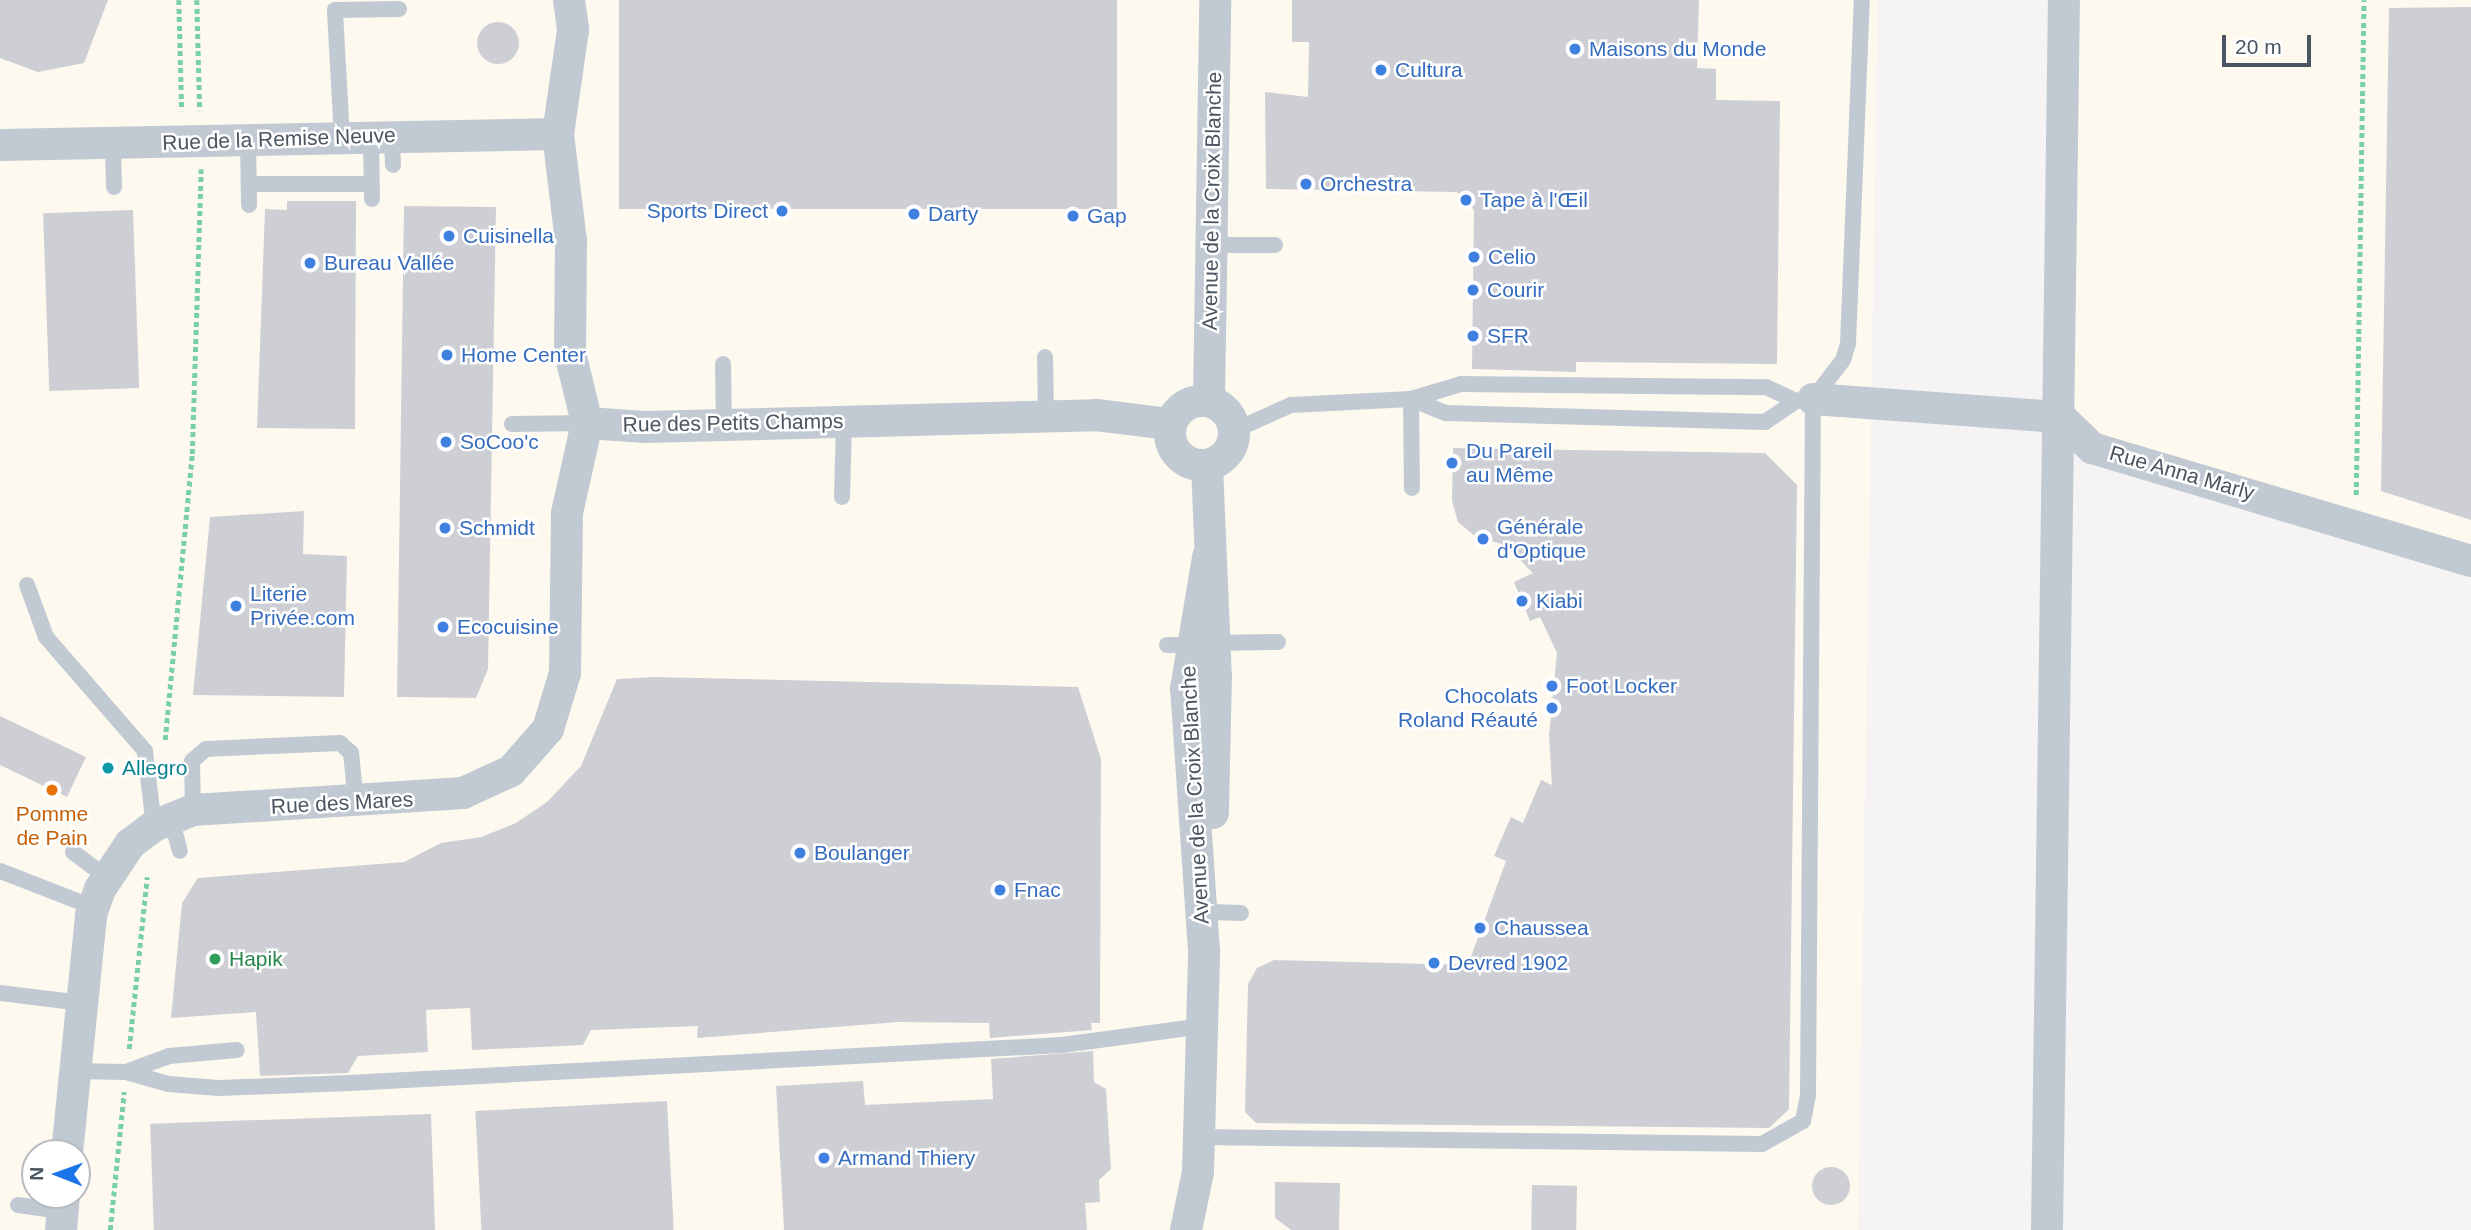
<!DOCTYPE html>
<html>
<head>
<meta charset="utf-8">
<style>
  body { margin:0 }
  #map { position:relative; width:2471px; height:1230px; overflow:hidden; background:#f5f3f3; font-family:Arial,sans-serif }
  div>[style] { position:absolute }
  .commercial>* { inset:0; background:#fdf9ef }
  .building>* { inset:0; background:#cdcfd5; transform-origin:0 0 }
  .round { border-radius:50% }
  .path>* { height:4.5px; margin-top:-2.25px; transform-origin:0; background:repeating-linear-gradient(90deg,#7ad0a6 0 5px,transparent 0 8.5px) }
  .lane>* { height:16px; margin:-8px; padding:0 8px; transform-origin:8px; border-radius:8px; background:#c1cad2 }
  .street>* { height:32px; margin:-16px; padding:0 16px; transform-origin:16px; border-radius:16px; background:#c1cad2 }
  .street>.ring { margin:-16px; padding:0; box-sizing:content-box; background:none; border:32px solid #c1cad2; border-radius:50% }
  .dots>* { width:19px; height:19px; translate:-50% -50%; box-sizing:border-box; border:4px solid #fff; border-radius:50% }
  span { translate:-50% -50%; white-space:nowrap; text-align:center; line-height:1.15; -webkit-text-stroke:5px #fff; paint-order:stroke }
  .shop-label { font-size:21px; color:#366cbe }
  .left { translate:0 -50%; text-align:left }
  .right { translate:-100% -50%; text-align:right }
  .street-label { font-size:21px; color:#4a5661 }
  .culture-label { font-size:21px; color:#0d838f }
  .food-label { font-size:21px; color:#c56008 }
  .leisure-label { font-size:21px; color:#27864d }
  .north { position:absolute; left:21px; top:1139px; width:70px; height:70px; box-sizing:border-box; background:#fff; border:2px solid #b7bbc0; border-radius:50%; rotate:271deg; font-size:19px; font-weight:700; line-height:28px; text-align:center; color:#4a5661 }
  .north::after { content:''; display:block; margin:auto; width:24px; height:32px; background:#1a73e8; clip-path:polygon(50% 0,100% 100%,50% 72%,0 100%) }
  .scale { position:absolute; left:2222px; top:35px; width:89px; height:32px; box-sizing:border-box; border:4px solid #4a5661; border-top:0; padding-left:9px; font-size:21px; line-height:24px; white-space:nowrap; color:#4a5661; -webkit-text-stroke:5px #fff; paint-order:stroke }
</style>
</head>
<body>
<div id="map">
  <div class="commercial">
    <i style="clip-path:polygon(evenodd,0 0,1878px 0,1858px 1230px,0 1230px,0 0,35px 1153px,77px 1153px,77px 1195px,35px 1195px,35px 1153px)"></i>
    <i style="clip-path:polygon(2065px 0,2471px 0,2471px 561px,2092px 448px,2060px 417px)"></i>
  </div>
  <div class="building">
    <i style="clip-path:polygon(0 0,108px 0,84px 63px,38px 72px,0 58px)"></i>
    <i style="left:619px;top:0;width:498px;height:209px"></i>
    <i style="clip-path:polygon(1292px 0,1699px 0,1697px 68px,1716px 69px,1716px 100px,1780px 101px,1777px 364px,1576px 362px,1576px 372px,1472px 369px,1474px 210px,1457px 192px,1266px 189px,1265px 92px,1308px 97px,1309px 42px,1292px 42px)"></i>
    <i style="clip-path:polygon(2471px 7px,2471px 520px,2381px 491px,2389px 8px)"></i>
    <i class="round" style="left:477px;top:22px;width:42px;height:42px"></i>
    <i style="clip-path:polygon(287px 201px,356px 201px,355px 429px,257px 428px,265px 209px,287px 210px)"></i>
    <i style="clip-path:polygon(404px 206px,496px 207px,488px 669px,476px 698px,397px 697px)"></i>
    <i style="left:133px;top:210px;width:178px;height:90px;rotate:88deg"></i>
    <i style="clip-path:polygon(1453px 448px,1765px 453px,1797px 485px,1789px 1109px,1769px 1128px,1256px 1123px,1245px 1112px,1248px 984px,1257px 968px,1274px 960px,1468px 965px,1506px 861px,1494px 856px,1511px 817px,1523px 823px,1541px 780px,1552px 785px,1549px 735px,1557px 653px,1540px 617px,1530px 621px,1514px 582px,1533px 573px,1505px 545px,1475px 536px,1458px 522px,1452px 501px)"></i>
    <i style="clip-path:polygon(304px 511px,303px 554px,347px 556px,344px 697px,193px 695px,210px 517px)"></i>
    <i style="clip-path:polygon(654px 677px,1078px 687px,1101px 759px,1100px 1023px,1091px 1023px,1092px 1030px,990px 1038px,989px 1023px,899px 1022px,697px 1038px,698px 1026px,591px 1030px,583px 1045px,472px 1050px,470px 1008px,426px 1010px,428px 1052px,358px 1056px,348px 1073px,260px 1076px,256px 1012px,171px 1018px,182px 903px,198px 878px,404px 862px,441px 843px,481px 837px,516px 823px,547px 802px,581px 766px,617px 679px)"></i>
    <i style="clip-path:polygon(0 716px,86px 757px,67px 797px,0 765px)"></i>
    <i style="clip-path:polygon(1093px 1051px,1094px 1082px,1106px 1089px,1111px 1169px,1099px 1180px,1100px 1202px,1085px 1203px,1087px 1230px,784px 1230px,776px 1086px,863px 1081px,865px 1105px,993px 1099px,991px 1059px)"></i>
    <i style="left:667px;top:1101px;width:129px;height:192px;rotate:87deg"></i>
    <i style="left:431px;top:1114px;width:116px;height:281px;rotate:88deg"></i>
    <i class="round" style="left:1812px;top:1167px;width:38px;height:38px"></i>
    <i style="clip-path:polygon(1275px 1182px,1340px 1183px,1339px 1230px,1291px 1230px,1275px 1218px)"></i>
    <i style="left:1532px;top:1185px;width:45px;height:45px;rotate:1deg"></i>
  </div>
  <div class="path">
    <i style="left:179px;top:0;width:111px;rotate:88.5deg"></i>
    <i style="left:197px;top:0;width:111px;rotate:88.5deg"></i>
    <i style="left:2356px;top:495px;width:495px;rotate:-89.1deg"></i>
    <i style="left:165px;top:740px;width:287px;rotate:-84.6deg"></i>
    <i style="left:192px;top:454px;width:285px;rotate:-88.2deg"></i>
    <i style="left:129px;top:1049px;width:173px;rotate:-84deg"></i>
    <i style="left:110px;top:1230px;width:139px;rotate:-84.2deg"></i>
  </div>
  <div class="lane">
    <i style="left:392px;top:136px;width:29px;rotate:88deg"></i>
    <i style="left:342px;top:137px;width:127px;rotate:-93.2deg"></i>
    <i style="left:335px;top:10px;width:64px;rotate:-0.9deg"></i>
    <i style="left:371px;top:137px;width:62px;rotate:89.1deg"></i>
    <i style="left:248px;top:140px;width:65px;rotate:89.1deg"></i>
    <i style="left:113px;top:143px;width:44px;rotate:88.7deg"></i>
    <i style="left:249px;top:184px;width:122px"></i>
    <i style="left:1212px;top:245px;width:63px"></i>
    <i style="left:1045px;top:357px;width:60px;rotate:89deg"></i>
    <i style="left:723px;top:364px;width:61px;rotate:89.1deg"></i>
    <i style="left:1411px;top:399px;width:38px;rotate:22deg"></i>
    <i style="left:1446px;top:413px;width:319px;rotate:1.6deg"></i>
    <i style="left:1765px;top:422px;width:37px;rotate:-34deg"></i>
    <i style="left:1411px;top:399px;width:89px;rotate:89.4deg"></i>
    <i style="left:512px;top:424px;width:75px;rotate:-0.8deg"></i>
    <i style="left:1235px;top:430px;width:61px;rotate:-24.1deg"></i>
    <i style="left:1291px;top:405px;width:120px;rotate:-2.9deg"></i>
    <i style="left:1411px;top:399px;width:52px;rotate:-16.7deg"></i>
    <i style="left:1461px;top:384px;width:305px;rotate:0.6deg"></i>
    <i style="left:1766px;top:387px;width:33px;rotate:25deg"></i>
    <i style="left:1796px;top:401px;width:17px;rotate:-7deg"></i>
    <i style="left:1813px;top:399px;width:49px;rotate:-52.4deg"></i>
    <i style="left:1843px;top:360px;width:17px;rotate:-73deg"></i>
    <i style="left:1848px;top:344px;width:344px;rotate:-87.7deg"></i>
    <i style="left:842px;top:497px;width:75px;rotate:-88.5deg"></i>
    <i style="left:27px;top:585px;width:55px;rotate:69.9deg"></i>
    <i style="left:46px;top:637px;width:151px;rotate:49deg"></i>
    <i style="left:145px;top:751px;width:76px;rotate:83.2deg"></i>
    <i style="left:1214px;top:643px;width:64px;rotate:-0.9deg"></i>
    <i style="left:1167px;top:645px;width:22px"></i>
    <i style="left:193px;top:810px;width:49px;rotate:-91.2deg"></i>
    <i style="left:192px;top:761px;width:18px;rotate:-41deg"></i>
    <i style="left:206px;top:749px;width:134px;rotate:-2.6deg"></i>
    <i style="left:340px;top:743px;width:15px;rotate:42deg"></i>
    <i style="left:351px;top:753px;width:49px;rotate:84.2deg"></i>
    <i style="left:171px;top:818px;width:34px;rotate:75deg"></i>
    <i style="left:73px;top:852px;width:41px;rotate:37.1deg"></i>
    <i style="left:0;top:871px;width:100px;rotate:21.2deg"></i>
    <i style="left:1210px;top:912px;width:31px;rotate:2deg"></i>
    <i style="left:0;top:993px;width:82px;rotate:7deg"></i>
    <i style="left:74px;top:1071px;width:52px;rotate:1.1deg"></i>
    <i style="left:126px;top:1072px;width:46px;rotate:-20.4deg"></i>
    <i style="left:169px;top:1056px;width:68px;rotate:-5deg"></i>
    <i style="left:126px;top:1072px;width:44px;rotate:15.9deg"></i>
    <i style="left:168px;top:1084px;width:51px;rotate:4.5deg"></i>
    <i style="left:219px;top:1088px;width:130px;rotate:-2.2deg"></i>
    <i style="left:349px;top:1083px;width:714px;rotate:-3.05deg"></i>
    <i style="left:1062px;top:1045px;width:142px;rotate:-7.7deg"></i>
    <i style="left:1199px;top:1137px;width:563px;rotate:0.71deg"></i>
    <i style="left:1762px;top:1144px;width:47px;rotate:-29.3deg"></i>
    <i style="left:1803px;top:1121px;width:26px;rotate:-79deg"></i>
    <i style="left:1808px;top:1095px;width:696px;rotate:-89.59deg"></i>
    <i style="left:18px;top:1205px;width:44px;rotate:7.8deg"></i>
  </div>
  <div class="street">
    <i style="left:569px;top:0;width:30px;rotate:82deg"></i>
    <i style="left:573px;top:30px;width:105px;rotate:98.2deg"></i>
    <i style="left:558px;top:134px;width:108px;rotate:83.1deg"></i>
    <i style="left:571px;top:241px;width:112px;rotate:90.5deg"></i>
    <i style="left:570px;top:353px;width:72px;rotate:76.3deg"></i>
    <i style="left:587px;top:423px;width:58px;rotate:3.9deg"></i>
    <i style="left:645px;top:427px;width:451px;rotate:-1.5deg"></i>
    <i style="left:1096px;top:415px;width:75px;rotate:6.9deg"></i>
    <i style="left:0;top:145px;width:558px;rotate:-1.13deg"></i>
    <i style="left:1813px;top:399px;width:248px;rotate:4.2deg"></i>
    <i style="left:2060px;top:417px;width:45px;rotate:44.1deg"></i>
    <i style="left:2092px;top:448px;width:395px;rotate:16.6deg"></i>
    <i class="ring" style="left:1170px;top:401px;width:32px;height:32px"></i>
    <i style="left:1209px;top:401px;width:401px;rotate:-89.1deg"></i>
    <i style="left:1207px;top:465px;width:211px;rotate:87.6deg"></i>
    <i style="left:1216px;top:676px;width:137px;rotate:91.3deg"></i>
    <i style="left:67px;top:1153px;width:239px;rotate:-84.2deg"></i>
    <i style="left:91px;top:915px;width:28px;rotate:-71deg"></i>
    <i style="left:100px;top:889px;width:54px;rotate:-56.3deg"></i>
    <i style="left:130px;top:844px;width:30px;rotate:-37deg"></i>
    <i style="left:154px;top:826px;width:42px;rotate:-22.3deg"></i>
    <i style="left:193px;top:810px;width:271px;rotate:-3.6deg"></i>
    <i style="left:463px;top:793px;width:53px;rotate:-24.6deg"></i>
    <i style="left:511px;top:771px;width:56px;rotate:-48.6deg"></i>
    <i style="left:548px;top:729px;width:59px;rotate:-73.1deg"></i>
    <i style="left:565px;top:673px;width:160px;rotate:-89.3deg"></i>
    <i style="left:567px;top:513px;width:92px;rotate:-77.5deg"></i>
    <i style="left:61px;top:1230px;width:35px;rotate:-85deg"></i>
    <i style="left:1186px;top:1230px;width:59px;rotate:-78.3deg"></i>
    <i style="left:1198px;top:1172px;width:221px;rotate:-88.4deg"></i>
    <i style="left:1204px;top:951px;width:263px;rotate:-93.9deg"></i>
    <i style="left:1186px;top:689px;width:134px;rotate:-80.5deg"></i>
    <i style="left:2047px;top:1230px;width:1230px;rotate:-89.21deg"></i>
  </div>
  <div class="dots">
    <i style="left:1575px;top:49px;background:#3f7fe0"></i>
    <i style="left:1381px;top:70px;background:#3f7fe0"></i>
    <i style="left:1306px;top:184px;background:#3f7fe0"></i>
    <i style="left:1466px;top:200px;background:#3f7fe0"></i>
    <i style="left:782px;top:211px;background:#3f7fe0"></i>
    <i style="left:914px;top:214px;background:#3f7fe0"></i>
    <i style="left:1073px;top:216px;background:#3f7fe0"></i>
    <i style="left:449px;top:236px;background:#3f7fe0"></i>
    <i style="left:1474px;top:257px;background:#3f7fe0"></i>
    <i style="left:310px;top:263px;background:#3f7fe0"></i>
    <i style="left:1473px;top:290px;background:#3f7fe0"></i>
    <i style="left:1473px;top:336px;background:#3f7fe0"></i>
    <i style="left:447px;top:355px;background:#3f7fe0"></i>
    <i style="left:446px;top:442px;background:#3f7fe0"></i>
    <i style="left:1452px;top:463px;background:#3f7fe0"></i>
    <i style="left:445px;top:528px;background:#3f7fe0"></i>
    <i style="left:1483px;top:539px;background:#3f7fe0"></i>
    <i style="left:1522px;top:601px;background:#3f7fe0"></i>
    <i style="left:236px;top:606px;background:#3f7fe0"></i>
    <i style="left:443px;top:627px;background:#3f7fe0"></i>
    <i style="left:1552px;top:686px;background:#3f7fe0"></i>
    <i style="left:1552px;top:708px;background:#3f7fe0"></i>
    <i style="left:108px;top:768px;background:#0f9aa8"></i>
    <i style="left:52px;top:790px;background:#e8710a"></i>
    <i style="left:800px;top:853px;background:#3f7fe0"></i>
    <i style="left:1000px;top:890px;background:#3f7fe0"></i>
    <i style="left:1480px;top:928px;background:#3f7fe0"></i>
    <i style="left:215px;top:959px;background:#2e9e5b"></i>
    <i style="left:1434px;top:963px;background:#3f7fe0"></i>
    <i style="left:824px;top:1158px;background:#3f7fe0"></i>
  </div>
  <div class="shop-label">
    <span class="left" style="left:1589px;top:49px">Maisons du Monde</span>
    <span class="left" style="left:1395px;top:70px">Cultura</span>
    <span class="left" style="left:1320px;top:184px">Orchestra</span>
    <span class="left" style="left:1480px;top:200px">Tape à l'Œil</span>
    <span class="right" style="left:768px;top:211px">Sports Direct</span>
    <span class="left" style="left:928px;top:214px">Darty</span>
    <span class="left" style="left:1087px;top:216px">Gap</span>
    <span class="left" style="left:463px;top:236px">Cuisinella</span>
    <span class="left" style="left:1488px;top:257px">Celio</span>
    <span class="left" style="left:324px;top:263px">Bureau Vallée</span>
    <span class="left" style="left:1487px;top:290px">Courir</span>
    <span class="left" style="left:1487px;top:336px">SFR</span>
    <span class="left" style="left:461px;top:355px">Home Center</span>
    <span class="left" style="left:460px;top:442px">SoCoo'c</span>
    <span class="left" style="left:1466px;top:463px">Du Pareil<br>au Même</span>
    <span class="left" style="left:1497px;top:539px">Générale<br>d'Optique</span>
    <span class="left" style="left:459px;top:528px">Schmidt</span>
    <span class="left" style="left:250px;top:606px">Literie<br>Privée.com</span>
    <span class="left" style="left:1536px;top:601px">Kiabi</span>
    <span class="left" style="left:457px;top:627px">Ecocuisine</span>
    <span class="left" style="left:1566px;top:686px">Foot Locker</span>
    <span class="right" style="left:1538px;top:708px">Chocolats<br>Roland Réauté</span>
    <span class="left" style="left:814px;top:853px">Boulanger</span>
    <span class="left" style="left:1014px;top:890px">Fnac</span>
    <span class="left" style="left:1494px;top:928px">Chaussea</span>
    <span class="left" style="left:1448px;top:963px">Devred 1902</span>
    <span class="left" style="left:838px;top:1158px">Armand Thiery</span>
  </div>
  <div class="street-label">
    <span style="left:279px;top:139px;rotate:-2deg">Rue de la Remise Neuve</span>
    <span style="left:1212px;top:201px;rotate:-89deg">Avenue de la Croix Blanche</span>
    <span style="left:733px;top:423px;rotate:-1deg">Rue des Petits Champs</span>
    <span style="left:2182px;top:473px;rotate:16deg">Rue Anna Marly</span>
    <span style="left:1195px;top:795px;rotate:-93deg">Avenue de la Croix Blanche</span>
    <span style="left:342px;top:803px;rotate:-3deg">Rue des Mares</span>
  </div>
  <div class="culture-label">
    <span class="left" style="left:122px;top:768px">Allegro</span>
  </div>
  <div class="food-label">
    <span style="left:52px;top:826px">Pomme<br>de Pain</span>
  </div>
  <div class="leisure-label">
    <span class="left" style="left:229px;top:959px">Hapik</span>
  </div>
  <div class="north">N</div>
  <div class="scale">20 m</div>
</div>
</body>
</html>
